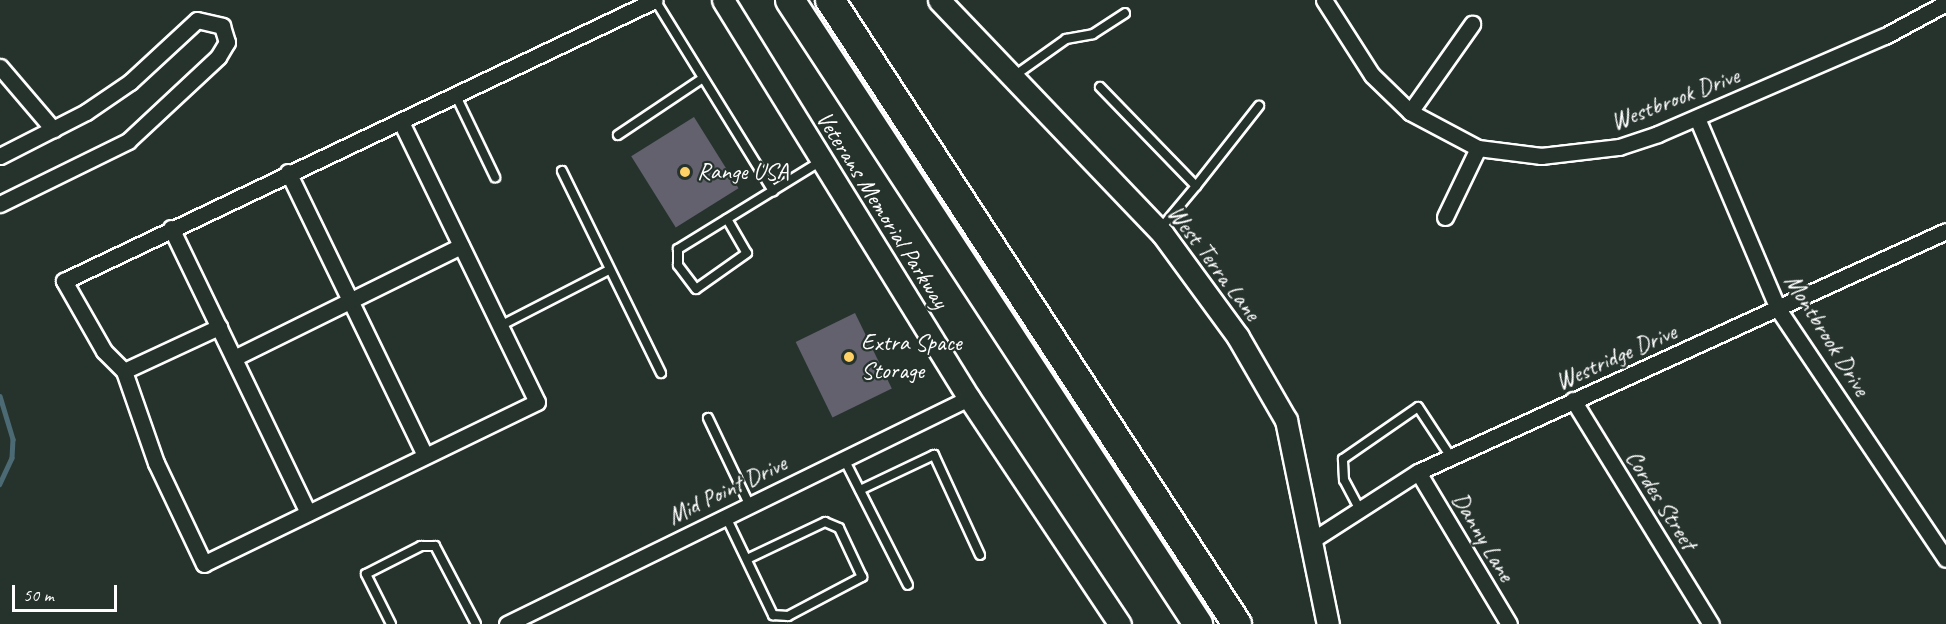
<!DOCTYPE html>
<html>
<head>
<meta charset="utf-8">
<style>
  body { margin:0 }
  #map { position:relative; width:1946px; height:624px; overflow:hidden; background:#26332d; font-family:Caveat,sans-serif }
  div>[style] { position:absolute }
  .stream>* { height:4.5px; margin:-2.25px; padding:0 2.25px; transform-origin:2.25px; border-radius:2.25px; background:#4c6a73 }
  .building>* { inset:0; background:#62616d; transform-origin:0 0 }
  .roads { filter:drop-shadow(2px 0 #fff) drop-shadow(-2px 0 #fff) drop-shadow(0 2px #fff) drop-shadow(0 -2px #fff) }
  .lane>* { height:8px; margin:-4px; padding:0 4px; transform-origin:4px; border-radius:4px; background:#26332d }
  .street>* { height:15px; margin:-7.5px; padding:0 7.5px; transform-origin:7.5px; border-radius:7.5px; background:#26332d }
  .secondary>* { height:21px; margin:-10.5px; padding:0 10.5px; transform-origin:10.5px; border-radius:10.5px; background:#26332d }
  .highway>* { height:28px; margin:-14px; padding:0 14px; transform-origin:14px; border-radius:14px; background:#26332d }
  .dots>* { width:16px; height:16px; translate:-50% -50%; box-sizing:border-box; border:3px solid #26332d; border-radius:50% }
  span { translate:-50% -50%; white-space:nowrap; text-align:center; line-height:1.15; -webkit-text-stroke:4.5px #26332d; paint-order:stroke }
  .street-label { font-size:24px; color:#fff }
  .poi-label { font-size:24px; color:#fff }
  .left { translate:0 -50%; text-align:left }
  .scale { position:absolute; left:12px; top:585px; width:105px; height:27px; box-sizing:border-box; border:3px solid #fff; border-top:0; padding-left:8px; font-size:18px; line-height:21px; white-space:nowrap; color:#fff; -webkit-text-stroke:4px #26332d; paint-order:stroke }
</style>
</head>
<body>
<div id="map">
  <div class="stream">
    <i style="left:0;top:396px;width:45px;rotate:73.2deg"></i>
    <i style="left:13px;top:439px;width:19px;rotate:93deg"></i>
    <i style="left:12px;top:458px;width:29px;rotate:115deg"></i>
  </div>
  <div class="building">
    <i style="left:694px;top:117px;width:84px;height:74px;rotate:58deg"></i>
    <i style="left:855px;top:313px;width:84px;height:66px;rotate:64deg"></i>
  </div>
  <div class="roads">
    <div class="lane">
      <i style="left:655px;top:0;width:225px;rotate:58.3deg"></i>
      <i style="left:1014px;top:76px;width:64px;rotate:-35.4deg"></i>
      <i style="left:1066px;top:39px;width:27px;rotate:-10deg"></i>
      <i style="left:1093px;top:34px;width:38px;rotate:-33deg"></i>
      <i style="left:1100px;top:87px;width:138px;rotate:45.9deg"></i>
      <i style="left:1196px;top:186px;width:56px;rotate:129.9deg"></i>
      <i style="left:457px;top:98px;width:88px;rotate:64.3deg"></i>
      <i style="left:618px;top:135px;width:102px;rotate:-33.8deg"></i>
      <i style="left:562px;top:171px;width:225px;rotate:63.9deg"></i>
      <i style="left:1196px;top:186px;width:102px;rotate:-51.8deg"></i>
      <i style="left:727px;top:219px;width:39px;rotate:60deg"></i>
      <i style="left:747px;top:253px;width:62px;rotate:144.8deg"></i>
      <i style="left:696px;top:289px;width:30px;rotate:-127deg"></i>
      <i style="left:678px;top:265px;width:16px;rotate:-90deg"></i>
      <i style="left:678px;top:249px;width:168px;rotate:-31.6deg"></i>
      <i style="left:500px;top:326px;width:123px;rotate:-27.2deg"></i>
      <i style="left:708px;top:418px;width:95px;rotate:64.5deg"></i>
      <i style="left:844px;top:459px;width:141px;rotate:63.1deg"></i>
      <i style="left:860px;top:490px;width:82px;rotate:-25.3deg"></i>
      <i style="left:934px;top:455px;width:110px;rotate:65.3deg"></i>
      <i style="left:1360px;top:510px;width:34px;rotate:-118deg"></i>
      <i style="left:1344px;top:480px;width:21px;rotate:-93deg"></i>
      <i style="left:1343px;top:459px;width:91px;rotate:-34.7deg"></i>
      <i style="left:1418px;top:407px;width:60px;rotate:56.6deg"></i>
      <i style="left:726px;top:517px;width:109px;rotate:64.4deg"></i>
      <i style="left:773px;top:615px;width:15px;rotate:4deg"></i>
      <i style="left:788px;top:616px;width:84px;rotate:-27.8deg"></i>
      <i style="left:862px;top:577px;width:54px;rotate:-115.1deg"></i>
      <i style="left:839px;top:528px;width:15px;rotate:-157deg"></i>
      <i style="left:825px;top:522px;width:86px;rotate:154.6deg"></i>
      <i style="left:391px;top:624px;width:56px;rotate:-116.6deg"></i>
      <i style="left:366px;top:574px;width:62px;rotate:-27deg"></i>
      <i style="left:421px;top:546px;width:14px"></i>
      <i style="left:435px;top:546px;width:88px;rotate:62.3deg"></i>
    </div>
    <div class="street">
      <i style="left:1324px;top:0;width:89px;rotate:57.4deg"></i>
      <i style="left:1372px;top:75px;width:53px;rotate:44.2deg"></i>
      <i style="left:1410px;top:112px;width:77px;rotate:27.9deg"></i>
      <i style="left:1478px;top:148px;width:64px;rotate:7.2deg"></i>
      <i style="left:1541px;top:156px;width:79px;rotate:-6.6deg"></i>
      <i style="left:1619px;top:147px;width:41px;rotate:-18.4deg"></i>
      <i style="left:1658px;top:134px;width:247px;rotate:-23.4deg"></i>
      <i style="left:1885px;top:36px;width:69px;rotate:-28.4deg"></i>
      <i style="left:0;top:67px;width:82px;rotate:49.5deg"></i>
      <i style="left:1410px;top:112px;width:108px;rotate:-54.8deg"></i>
      <i style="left:1697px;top:118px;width:207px;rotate:67deg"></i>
      <i style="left:1778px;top:309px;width:301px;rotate:56.1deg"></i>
      <i style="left:401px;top:122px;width:311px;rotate:64.1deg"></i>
      <i style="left:537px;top:402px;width:370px;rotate:154.1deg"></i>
      <i style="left:204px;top:564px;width:112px;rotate:-115.4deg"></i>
      <i style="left:156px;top:463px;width:97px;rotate:-109.2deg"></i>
      <i style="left:124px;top:371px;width:28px;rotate:-135deg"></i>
      <i style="left:104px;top:351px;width:81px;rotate:-119.7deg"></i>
      <i style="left:64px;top:281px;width:654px;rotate:-25.43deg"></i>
      <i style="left:0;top:156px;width:97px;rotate:-27.1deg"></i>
      <i style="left:86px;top:112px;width:53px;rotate:-34.3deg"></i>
      <i style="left:130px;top:82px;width:91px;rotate:-42.8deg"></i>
      <i style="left:197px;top:20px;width:26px;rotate:13deg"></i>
      <i style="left:222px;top:26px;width:17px;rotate:73deg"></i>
      <i style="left:227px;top:42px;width:17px;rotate:121deg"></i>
      <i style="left:218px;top:57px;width:123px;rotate:137deg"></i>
      <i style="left:128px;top:141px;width:143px;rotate:153.8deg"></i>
      <i style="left:288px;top:172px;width:315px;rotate:64.2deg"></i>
      <i style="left:1445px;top:217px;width:76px;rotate:-64.4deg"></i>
      <i style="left:171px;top:228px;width:316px;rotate:64.3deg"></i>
      <i style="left:234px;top:358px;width:253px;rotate:-26.3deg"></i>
      <i style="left:124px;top:371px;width:105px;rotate:-24.9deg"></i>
      <i style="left:1573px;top:400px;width:263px;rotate:58.4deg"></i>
      <i style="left:1418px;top:472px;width:177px;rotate:59.1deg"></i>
      <i style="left:1314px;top:539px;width:124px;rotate:-32.8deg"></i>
      <i style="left:1418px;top:472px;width:580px;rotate:-24.53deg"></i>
      <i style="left:507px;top:624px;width:514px;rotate:-26.07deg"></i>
    </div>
    <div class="secondary">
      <i style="left:723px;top:0;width:468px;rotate:58.3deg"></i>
      <i style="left:969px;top:398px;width:272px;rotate:56.3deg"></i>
      <i style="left:939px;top:0;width:323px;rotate:46.3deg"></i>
      <i style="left:1162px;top:233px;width:129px;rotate:53.8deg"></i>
      <i style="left:1238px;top:337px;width:96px;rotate:60deg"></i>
      <i style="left:1286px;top:420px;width:208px;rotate:78.4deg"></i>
    </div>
    <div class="highway">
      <i style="left:790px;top:0;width:746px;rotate:56.82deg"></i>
      <i style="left:830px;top:0;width:745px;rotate:56.89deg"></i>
    </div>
  </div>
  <div class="dots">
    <i style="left:685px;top:172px;background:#ffd166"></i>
    <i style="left:849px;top:357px;background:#ffd166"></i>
  </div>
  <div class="street-label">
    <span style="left:1675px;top:99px;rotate:-21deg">Westbrook Drive</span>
    <span style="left:882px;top:210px;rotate:58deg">Veterans Memorial Parkway</span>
    <span style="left:1214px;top:263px;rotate:53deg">West Terra Lane</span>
    <span style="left:1827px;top:335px;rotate:58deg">Montbrook Drive</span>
    <span style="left:1616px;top:357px;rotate:-24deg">Westridge Drive</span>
    <span style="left:727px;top:490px;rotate:-26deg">Mid Point Drive</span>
    <span style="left:1661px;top:500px;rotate:58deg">Cordes Street</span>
    <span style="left:1483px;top:537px;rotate:59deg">Danny Lane</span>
  </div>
  <div class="poi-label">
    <span class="left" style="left:697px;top:172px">Range USA</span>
    <span class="left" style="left:861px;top:357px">Extra Space<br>Storage</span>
  </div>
  <div class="scale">50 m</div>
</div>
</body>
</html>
